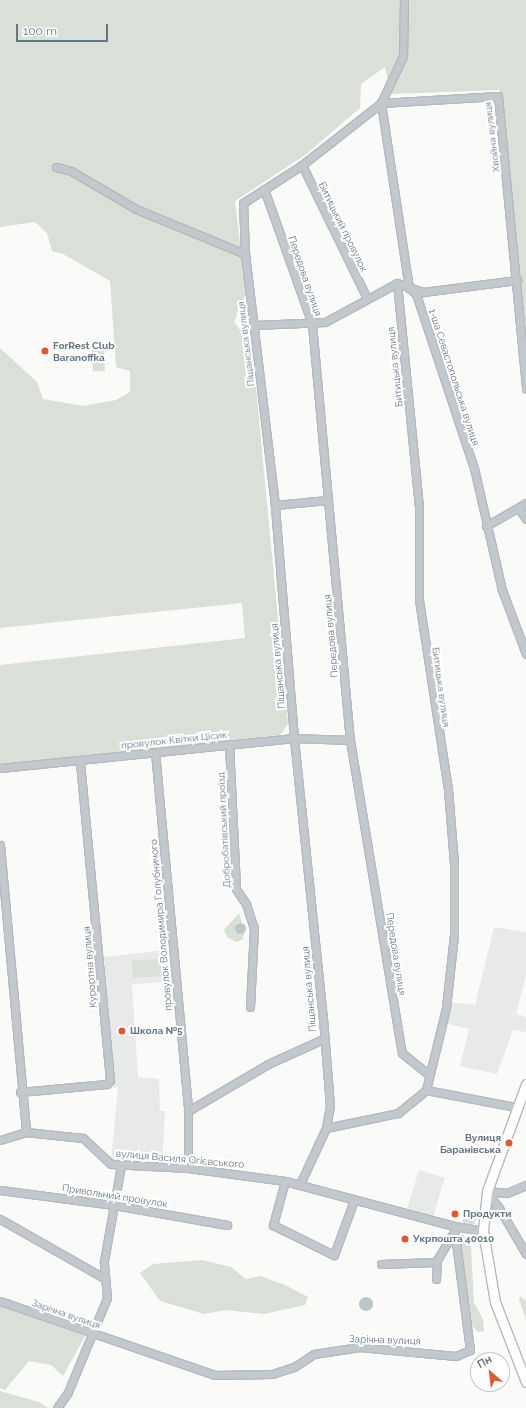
<!DOCTYPE html>
<html>
<head>
<meta charset="utf-8">
<style>
  body { margin:0 }
  #map { position:relative; width:526px; height:1408px; overflow:hidden; background:#fafaf8; font-family:Raleway,sans-serif }
  div>[style] { position:absolute }
  .built>* { inset:0; background:#e8e9e9; transform-origin:0 0 }
  .green>* { inset:0; background:#dadfd7; transform-origin:0 0 }
  .round { border-radius:50% }
  .water>* { inset:0; background:#bbc7cb }
  .roads { filter:drop-shadow(1px 0 #b5babe) drop-shadow(-1px 0 #b5babe) drop-shadow(0 1px #b5babe) drop-shadow(0 -1px #b5babe) }
  .minor>* { height:7px; margin:-3.5px; padding:0 3.5px; transform-origin:3.5px; border-radius:3.5px; background:#c3c8cc }
  .major>* { height:9px; margin:-4.5px; padding:0 4.5px; transform-origin:4.5px; border-radius:4.5px; background:#fff }
  .dots>* { width:11px; height:11px; translate:-50% -50%; box-sizing:border-box; border:2px solid #fff; border-radius:50% }
  span { translate:-50% -50%; white-space:nowrap; text-align:center; line-height:1.15; -webkit-text-stroke:4px #fff; paint-order:stroke }
  .street-label { font-size:10px; color:#657683 }
  .poi-label { font-size:10px; color:#657683; font-weight:700 }
  .left { translate:0 -50%; text-align:left }
  .right { translate:-100% -50%; text-align:right }
  .north { position:absolute; left:470px; top:1352px; width:40px; height:40px; box-sizing:border-box; background:#fff; border:1px solid #c1c8cd; border-radius:50%; rotate:332deg; font-size:11px; font-weight:700; line-height:16px; text-align:center; color:#657683 }
  .north::after { content:''; display:block; margin:auto; width:14px; height:18px; background:#e4572e; clip-path:polygon(50% 0,100% 100%,50% 72%,0 100%) }
  .scale { position:absolute; left:16px; top:24px; width:92px; height:18px; box-sizing:border-box; border:2px solid #657683; border-top:0; padding-left:5px; font-size:12px; line-height:14px; white-space:nowrap; color:#657683; -webkit-text-stroke:3px #fff; paint-order:stroke }
</style>
</head>
<body>
<div id="map">
  <div class="built">
    <i style="clip-path:polygon(494px 927px,526px 932px,526px 976px,516px 1014px,526px 1017px,526px 1032px,513px 1030px,497px 1074px,460px 1066px,469px 1029px,448px 1024px,449px 1002px,475px 1005px)"></i>
    <i style="clip-path:polygon(167px 950px,170px 981px,132px 985px,138px 1077px,159px 1079px,160px 1111px,165px 1111px,162px 1166px,111px 1161px,118px 1087px,113px 1088px,104px 957px)"></i>
    <i style="left:419px;top:1170px;width:27px;height:40px;rotate:17deg"></i>
  </div>
  <div class="green">
    <i style="clip-path:polygon(0 0,526px 0,526px 357px,500px 90px,391px 94px,385px 67px,361px 84px,360px 108px,305px 155px,235px 201px,246px 294px,234px 322px,252px 346px,288px 724px,280px 735px,0 764px,0 665px,245px 638px,242px 603px,0 628px,0 348px,37px 382px,43px 399px,83px 406px,116px 400px,130px 392px,130px 371px,116px 367px,110px 281px,63px 254px,52px 251px,47px 233px,35px 222px,0 227px)"></i>
    <i style="left:104px;top:348px;width:23px;height:12px;rotate:88deg"></i>
    <i style="clip-path:polygon(239px 913px,242px 923px,236px 923px,240px 935px,244px 933px,243px 939px,237px 942px,228px 938px,224px 930px)"></i>
    <i style="left:163px;top:959px;width:17px;height:31px;rotate:87deg"></i>
    <i class="round" style="left:462px;top:1212px;width:14px;height:14px"></i>
    <i style="clip-path:polygon(463px 1235px,471px 1247px,474px 1303px,483px 1319px,484px 1331px,478px 1332px,472px 1326px,467px 1305px,458px 1236px)"></i>
    <i style="clip-path:polygon(202px 1260px,231px 1267px,246px 1279px,260px 1276px,285px 1285px,308px 1297px,305px 1305px,264px 1314px,226px 1310px,204px 1314px,160px 1301px,140px 1273px,153px 1264px)"></i>
    <i style="clip-path:polygon(520px 1296px,526px 1301px,526px 1320px,519px 1299px)"></i>
    <i style="clip-path:polygon(0 1306px,85px 1336px,63px 1376px,51px 1365px,29px 1361px,5px 1390px,0 1388px)"></i>
    <i style="clip-path:polygon(0 1391px,39px 1402px,48px 1408px,0 1408px)"></i>
  </div>
  <div class="water">
    <i class="round" style="left:234.5px;top:922.5px;width:11px;height:11px"></i>
    <i class="round" style="left:359px;top:1297px;width:14px;height:14px"></i>
  </div>
  <div class="roads">
    <div class="minor">
      <i style="left:404px;top:0;width:56px;rotate:91deg"></i>
      <i style="left:403px;top:56px;width:52px;rotate:115.1deg"></i>
      <i style="left:381px;top:103px;width:187px;rotate:81.4deg"></i>
      <i style="left:409px;top:288px;width:9px;rotate:41deg"></i>
      <i style="left:416px;top:294px;width:183px;rotate:71.6deg"></i>
      <i style="left:474px;top:468px;width:125px;rotate:77.1deg"></i>
      <i style="left:502px;top:590px;width:68px;rotate:69.4deg"></i>
      <i style="left:302px;top:165px;width:148px;rotate:64deg"></i>
      <i style="left:56px;top:167px;width:16px;rotate:15deg"></i>
      <i style="left:71px;top:171px;width:75px;rotate:30.3deg"></i>
      <i style="left:136px;top:209px;width:118px;rotate:22.4deg"></i>
      <i style="left:264px;top:189px;width:143px;rotate:70.4deg"></i>
      <i style="left:312px;top:324px;width:418px;rotate:84.8deg"></i>
      <i style="left:350px;top:740px;width:317px;rotate:80.6deg"></i>
      <i style="left:402px;top:1053px;width:33px;rotate:39deg"></i>
      <i style="left:397px;top:283px;width:224px;rotate:84.4deg"></i>
      <i style="left:419px;top:506px;width:94px;rotate:90deg"></i>
      <i style="left:419px;top:600px;width:191px;rotate:81.3deg"></i>
      <i style="left:448px;top:789px;width:75px;rotate:85.4deg"></i>
      <i style="left:454px;top:864px;width:71px;rotate:90deg"></i>
      <i style="left:454px;top:935px;width:73px;rotate:96.3deg"></i>
      <i style="left:446px;top:1008px;width:84px;rotate:103.7deg"></i>
      <i style="left:255px;top:325px;width:70px;rotate:-2.5deg"></i>
      <i style="left:325px;top:322px;width:82px;rotate:-28.4deg"></i>
      <i style="left:397px;top:283px;width:28px;rotate:19deg"></i>
      <i style="left:423px;top:292px;width:95px;rotate:-7.3deg"></i>
      <i style="left:275px;top:505px;width:53px;rotate:-5.4deg"></i>
      <i style="left:519px;top:509px;width:12px;rotate:55deg"></i>
      <i style="left:486px;top:526px;width:46px;rotate:-29.9deg"></i>
      <i style="left:229px;top:744px;width:145px;rotate:87.2deg"></i>
      <i style="left:236px;top:889px;width:18px;rotate:56deg"></i>
      <i style="left:246px;top:904px;width:25px;rotate:72deg"></i>
      <i style="left:254px;top:928px;width:79px;rotate:92.9deg"></i>
      <i style="left:155px;top:752px;width:361px;rotate:84.7deg"></i>
      <i style="left:188px;top:1111px;width:57px;rotate:90deg"></i>
      <i style="left:0;top:768px;width:296px;rotate:-5.8deg"></i>
      <i style="left:294px;top:738px;width:56px;rotate:2deg"></i>
      <i style="left:0;top:845px;width:288px;rotate:84.8deg"></i>
      <i style="left:20px;top:1092px;width:87px;rotate:-5.3deg"></i>
      <i style="left:107px;top:1084px;width:5px;rotate:-53deg"></i>
      <i style="left:110px;top:1080px;width:320px;rotate:-95.4deg"></i>
      <i style="left:188px;top:1111px;width:93px;rotate:-30.4deg"></i>
      <i style="left:268px;top:1064px;width:60px;rotate:-24.4deg"></i>
      <i style="left:326px;top:1128px;width:22px;rotate:-80deg"></i>
      <i style="left:330px;top:1106px;width:87px;rotate:-94.6deg"></i>
      <i style="left:323px;top:1019px;width:282px;rotate:-95.9deg"></i>
      <i style="left:294px;top:738px;width:234px;rotate:-94.7deg"></i>
      <i style="left:275px;top:505px;width:253px;rotate:-96.8deg"></i>
      <i style="left:245px;top:254px;width:51px;rotate:-92.2deg"></i>
      <i style="left:243px;top:203px;width:70px;rotate:-32.8deg"></i>
      <i style="left:302px;top:165px;width:100px;rotate:-38.1deg"></i>
      <i style="left:381px;top:103px;width:117px;rotate:-3.4deg"></i>
      <i style="left:498px;top:96px;width:294px;rotate:84.5deg"></i>
      <i style="left:0;top:1140px;width:27px;rotate:-17deg"></i>
      <i style="left:26px;top:1132px;width:57px;rotate:6deg"></i>
      <i style="left:83px;top:1138px;width:38px;rotate:43deg"></i>
      <i style="left:111px;top:1164px;width:77px;rotate:3deg"></i>
      <i style="left:188px;top:1168px;width:98px;rotate:7.6deg"></i>
      <i style="left:285px;top:1181px;width:175px;rotate:14.9deg"></i>
      <i style="left:454px;top:1226px;width:29px;rotate:10deg"></i>
      <i style="left:285px;top:1181px;width:46px;rotate:105.3deg"></i>
      <i style="left:273px;top:1225px;width:68px;rotate:26.2deg"></i>
      <i style="left:334px;top:1255px;width:59px;rotate:-70deg"></i>
      <i style="left:300px;top:1184px;width:62px;rotate:-65.1deg"></i>
      <i style="left:326px;top:1128px;width:74px;rotate:-11.8deg"></i>
      <i style="left:398px;top:1113px;width:36px;rotate:-39deg"></i>
      <i style="left:426px;top:1090px;width:92px;rotate:10.7deg"></i>
      <i style="left:0;top:1190px;width:115px;rotate:7.5deg"></i>
      <i style="left:114px;top:1205px;width:115px;rotate:10deg"></i>
      <i style="left:487px;top:1191px;width:20px;rotate:6deg"></i>
      <i style="left:507px;top:1193px;width:21px;rotate:-23deg"></i>
      <i style="left:487px;top:1191px;width:21px;rotate:55deg"></i>
      <i style="left:484px;top:1217px;width:17px;rotate:-31deg"></i>
      <i style="left:499px;top:1208px;width:53px;rotate:59.6deg"></i>
      <i style="left:0;top:1219px;width:120px;rotate:29.6deg"></i>
      <i style="left:381px;top:1264px;width:55px;rotate:-2.1deg"></i>
      <i style="left:436px;top:1279px;width:19px;rotate:-87deg"></i>
      <i style="left:437px;top:1260px;width:33px;rotate:-59deg"></i>
      <i style="left:0;top:1301px;width:227px;rotate:19deg"></i>
      <i style="left:215px;top:1375px;width:57px;rotate:-1deg"></i>
      <i style="left:272px;top:1374px;width:23px;rotate:-18deg"></i>
      <i style="left:294px;top:1367px;width:24px;rotate:-33deg"></i>
      <i style="left:314px;top:1354px;width:46px;rotate:-8.8deg"></i>
      <i style="left:359px;top:1347px;width:97px;rotate:5.3deg"></i>
      <i style="left:456px;top:1356px;width:15px;rotate:-23deg"></i>
      <i style="left:470px;top:1350px;width:125px;rotate:-97.4deg"></i>
      <i style="left:57px;top:1408px;width:19px;rotate:-55deg"></i>
      <i style="left:68px;top:1392px;width:102px;rotate:-67.5deg"></i>
      <i style="left:107px;top:1298px;width:37px;rotate:-95deg"></i>
      <i style="left:104px;top:1261px;width:97px;rotate:-79.9deg"></i>
    </div>
    <div class="major">
      <i style="left:526px;top:1084px;width:114px;rotate:110deg"></i>
      <i style="left:487px;top:1191px;width:40px;rotate:95.7deg"></i>
      <i style="left:483px;top:1231px;width:72px;rotate:80.4deg"></i>
      <i style="left:495px;top:1302px;width:86px;rotate:68.8deg"></i>
    </div>
  </div>
  <div class="dots">
    <i style="left:45px;top:351px;background:#e4572e"></i>
    <i style="left:122px;top:1031px;background:#e4572e"></i>
    <i style="left:509px;top:1143px;background:#e4572e"></i>
    <i style="left:455px;top:1214px;background:#e4572e"></i>
    <i style="left:405px;top:1239px;background:#e4572e"></i>
  </div>
  <div class="street-label">
    <span style="left:492px;top:137px;rotate:-97deg">Хвойна вулиця</span>
    <span style="left:343px;top:227px;rotate:64deg">Битицький провулок</span>
    <span style="left:305px;top:276px;rotate:71deg">Передова вулиця</span>
    <span style="left:246px;top:344px;rotate:-97deg">Піщанська вулиця</span>
    <span style="left:395px;top:367px;rotate:-96deg">Битицька вулиця</span>
    <span style="left:454px;top:377px;rotate:72deg">1-ша Севастопольська вулиця</span>
    <span style="left:331px;top:636px;rotate:-95deg">Передова вулиця</span>
    <span style="left:278px;top:666px;rotate:-95deg">Піщанська вулиця</span>
    <span style="left:441px;top:687px;rotate:82deg">Битицька вулиця</span>
    <span style="left:174px;top:740px;rotate:-6deg">провулок Квітки Цісик</span>
    <span style="left:224px;top:830px;rotate:-93deg">Добробатівський проїзд</span>
    <span style="left:161px;top:925px;rotate:-95deg">провулок Володимира Голубничого</span>
    <span style="left:396px;top:954px;rotate:81deg">Передова вулиця</span>
    <span style="left:90px;top:967px;rotate:-95deg">Курортна вулиця</span>
    <span style="left:309px;top:989px;rotate:-95deg">Піщанська вулиця</span>
    <span style="left:180px;top:1159px;rotate:5deg">вулиця Василя Огієвського</span>
    <span style="left:115px;top:1196px;rotate:9deg">Привольний провулок</span>
    <span style="left:66px;top:1314px;rotate:19deg">Зарічна вулиця</span>
    <span style="left:385px;top:1340px;rotate:2deg">Зарічна вулиця</span>
  </div>
  <div class="poi-label">
    <span class="left" style="left:53px;top:351px">ForRest Club<br>Baranoffka</span>
    <span class="left" style="left:130px;top:1031px">Школа №5</span>
    <span class="right" style="left:501px;top:1143px">Вулиця<br>Баранівська</span>
    <span class="left" style="left:463px;top:1214px">Продукти</span>
    <span class="left" style="left:413px;top:1239px">Укрпошта 40010</span>
  </div>
  <div class="north">Пн</div>
  <div class="scale">100 m</div>
</div>
</body>
</html>
